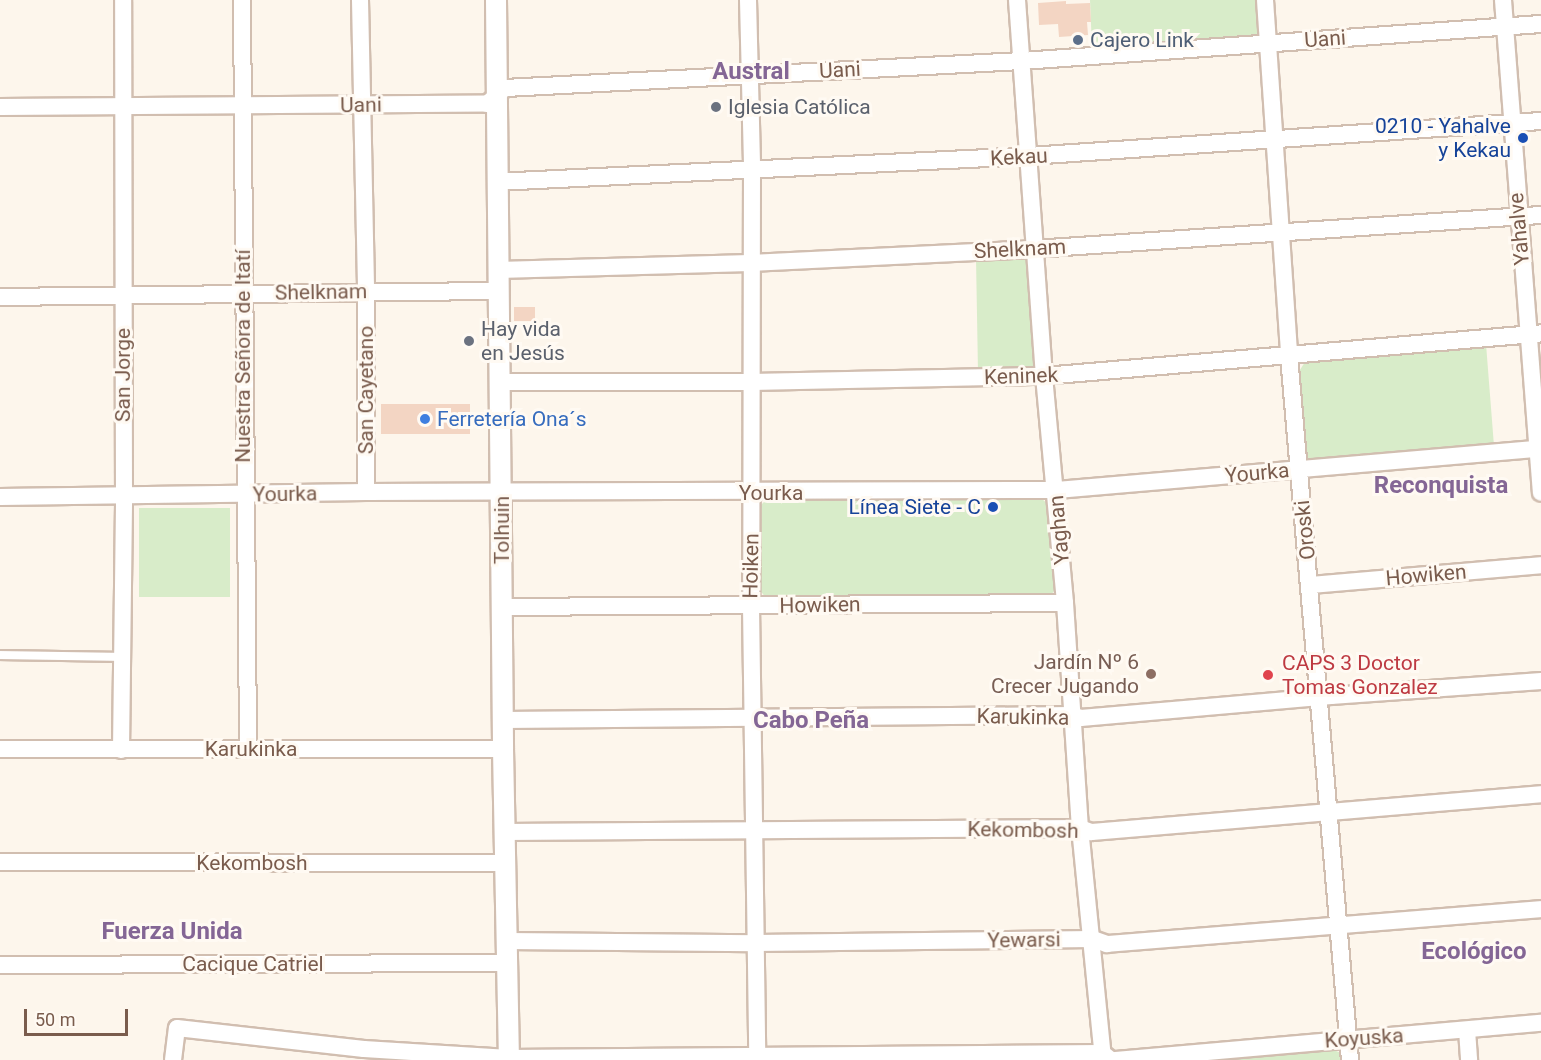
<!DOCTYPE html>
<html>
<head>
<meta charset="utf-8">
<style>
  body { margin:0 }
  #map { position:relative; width:1541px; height:1060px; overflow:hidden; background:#fdf6ec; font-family:Roboto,sans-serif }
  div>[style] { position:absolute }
  .green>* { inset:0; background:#d8ecc9; transform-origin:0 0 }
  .building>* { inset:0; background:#f3d5c3; transform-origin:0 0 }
  .roads { filter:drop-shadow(2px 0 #d1beb0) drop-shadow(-2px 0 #d1beb0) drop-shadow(0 2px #d1beb0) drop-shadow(0 -2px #d1beb0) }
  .service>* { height:8px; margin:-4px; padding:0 4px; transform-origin:4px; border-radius:4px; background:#fff }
  .minor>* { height:16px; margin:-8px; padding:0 8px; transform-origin:8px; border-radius:8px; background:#fff }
  .tertiary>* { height:20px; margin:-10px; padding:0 10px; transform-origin:10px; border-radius:10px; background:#fff }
  .dots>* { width:16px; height:16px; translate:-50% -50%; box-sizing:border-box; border:3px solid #fffaf3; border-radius:50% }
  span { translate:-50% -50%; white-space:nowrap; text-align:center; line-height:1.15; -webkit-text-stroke:6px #fffaf3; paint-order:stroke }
  .street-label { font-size:21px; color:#7a5c4d }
  .service-label { font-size:21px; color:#4e5e75 }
  .left { translate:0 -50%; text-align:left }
  .worship-label { font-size:21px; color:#5b616d }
  .transit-label { font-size:21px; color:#164399 }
  .right { translate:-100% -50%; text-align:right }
  .shop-label { font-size:21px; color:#366cbe }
  .education-label { font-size:21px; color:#785e54 }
  .health-label { font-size:21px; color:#be3a42 }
  .quarter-label { font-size:24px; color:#846695; font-weight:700 }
  .scale { position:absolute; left:24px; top:1009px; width:104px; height:27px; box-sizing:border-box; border:3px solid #7a5c4d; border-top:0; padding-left:8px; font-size:18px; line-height:21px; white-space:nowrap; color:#7a5c4d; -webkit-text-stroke:4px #fffaf3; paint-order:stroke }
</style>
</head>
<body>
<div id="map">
  <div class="green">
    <i style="clip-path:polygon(1090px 0,1259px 0,1260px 30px,1254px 37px,1092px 48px)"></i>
    <i style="clip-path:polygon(1022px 256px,1029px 262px,1036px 364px,1034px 368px,978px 372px,976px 258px)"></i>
    <i style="clip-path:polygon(1486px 344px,1494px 446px,1313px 462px,1306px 456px,1298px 373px,1305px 362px)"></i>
    <i style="clip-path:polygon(768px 499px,1042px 499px,1049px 505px,1055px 590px,1049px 597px,767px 599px,758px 588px,758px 507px)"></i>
    <i style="left:230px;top:508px;width:89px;height:91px;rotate:90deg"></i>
    <i style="clip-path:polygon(1331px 1049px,1341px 1053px,1344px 1060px,1201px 1060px)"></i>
  </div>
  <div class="building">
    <i style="clip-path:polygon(1066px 1px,1066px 4px,1090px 3px,1091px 22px,1087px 22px,1088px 35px,1059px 37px,1058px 24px,1039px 25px,1038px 3px)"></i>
    <i style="left:535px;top:307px;width:14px;height:21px;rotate:90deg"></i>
    <i style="left:381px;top:404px;width:89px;height:30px"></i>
  </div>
  <div class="roads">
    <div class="service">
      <i style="left:0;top:655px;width:122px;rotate:0.9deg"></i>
    </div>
    <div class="minor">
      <i style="left:242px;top:0;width:748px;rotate:89.54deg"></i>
      <i style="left:360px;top:0;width:291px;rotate:88.8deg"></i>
      <i style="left:366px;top:291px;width:201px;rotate:90deg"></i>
      <i style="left:748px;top:0;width:169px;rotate:88.6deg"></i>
      <i style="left:752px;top:169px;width:437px;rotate:90.1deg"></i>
      <i style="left:751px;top:606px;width:454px;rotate:89.2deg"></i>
      <i style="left:1017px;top:0;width:377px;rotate:85.9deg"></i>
      <i style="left:1044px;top:376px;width:228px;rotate:84.7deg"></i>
      <i style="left:1065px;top:603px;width:225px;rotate:86.2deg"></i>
      <i style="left:1080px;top:828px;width:233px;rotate:84.3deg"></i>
      <i style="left:1265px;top:0;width:357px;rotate:86.1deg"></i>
      <i style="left:1289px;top:356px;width:707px;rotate:85.05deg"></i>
      <i style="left:1503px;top:0;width:494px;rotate:85.6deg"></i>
      <i style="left:0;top:107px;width:487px;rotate:-0.4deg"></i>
      <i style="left:487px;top:104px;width:24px;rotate:-42deg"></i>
      <i style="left:505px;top:88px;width:518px;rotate:-2.99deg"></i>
      <i style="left:1022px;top:61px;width:520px;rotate:-4.08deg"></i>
      <i style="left:496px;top:182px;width:534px;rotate:-2.79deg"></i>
      <i style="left:1029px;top:156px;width:513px;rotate:-3.91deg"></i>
      <i style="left:498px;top:270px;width:252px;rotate:-1.6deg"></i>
      <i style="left:750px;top:263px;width:284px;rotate:-2.8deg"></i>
      <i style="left:1034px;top:249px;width:508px;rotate:-3.84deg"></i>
      <i style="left:0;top:297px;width:498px;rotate:-0.7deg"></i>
      <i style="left:500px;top:382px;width:251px"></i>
      <i style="left:751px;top:382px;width:293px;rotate:-1.2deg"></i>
      <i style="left:1044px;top:376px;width:499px;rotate:-4.9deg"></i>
      <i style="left:0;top:497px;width:366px;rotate:-0.8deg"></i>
      <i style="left:366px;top:492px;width:690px;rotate:-0.17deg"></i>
      <i style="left:1056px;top:490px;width:487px;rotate:-4.9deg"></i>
      <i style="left:1310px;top:585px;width:232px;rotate:-4.9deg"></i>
      <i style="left:502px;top:607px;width:563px;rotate:-0.41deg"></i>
      <i style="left:503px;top:720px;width:569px;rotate:-0.5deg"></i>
      <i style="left:1072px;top:715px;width:9px;rotate:18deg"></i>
      <i style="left:1081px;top:718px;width:251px;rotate:-5deg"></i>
      <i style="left:1331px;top:696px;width:211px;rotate:-4.1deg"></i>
      <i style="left:0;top:749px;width:503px"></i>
      <i style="left:121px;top:750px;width:253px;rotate:-89.3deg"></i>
      <i style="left:124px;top:497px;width:497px;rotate:-90.1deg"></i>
      <i style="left:504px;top:832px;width:576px;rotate:-0.4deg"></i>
      <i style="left:1080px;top:828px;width:12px;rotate:20deg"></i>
      <i style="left:1091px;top:832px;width:452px;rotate:-4.8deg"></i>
      <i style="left:0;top:862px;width:505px;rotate:0.11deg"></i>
      <i style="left:506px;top:941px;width:250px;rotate:0.5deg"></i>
      <i style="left:756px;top:943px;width:337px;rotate:-0.7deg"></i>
      <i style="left:1093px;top:939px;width:15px;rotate:20deg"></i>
      <i style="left:1107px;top:944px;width:435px;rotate:-4.6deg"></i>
      <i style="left:0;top:965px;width:506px;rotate:-0.23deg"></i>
      <i style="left:1467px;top:1030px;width:30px;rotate:86deg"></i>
      <i style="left:173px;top:1060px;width:32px;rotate:-83deg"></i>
      <i style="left:177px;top:1028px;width:188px;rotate:6.4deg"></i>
      <i style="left:364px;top:1049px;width:145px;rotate:3.6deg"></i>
      <i style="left:509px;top:1058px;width:593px;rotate:-0.48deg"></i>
      <i style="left:1102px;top:1053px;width:10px;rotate:37deg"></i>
      <i style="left:1115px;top:1060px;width:428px;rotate:-5deg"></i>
    </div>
    <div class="tertiary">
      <i style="left:496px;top:0;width:749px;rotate:89.46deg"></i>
      <i style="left:503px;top:749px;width:311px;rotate:88.9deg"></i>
    </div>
  </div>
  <div class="dots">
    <i style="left:1078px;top:40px;background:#5c6f8a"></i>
    <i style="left:716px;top:107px;background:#6b7280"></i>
    <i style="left:1523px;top:138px;background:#1a4fb4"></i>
    <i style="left:469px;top:341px;background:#6b7280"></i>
    <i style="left:425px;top:419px;background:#3f7fe0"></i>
    <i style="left:993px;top:507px;background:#1a4fb4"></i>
    <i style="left:1151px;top:674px;background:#8d6e63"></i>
    <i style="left:1268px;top:675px;background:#e0444e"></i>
  </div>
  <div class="street-label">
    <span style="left:1325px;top:39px;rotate:-4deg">Uani</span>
    <span style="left:840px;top:70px;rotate:-3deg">Uani</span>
    <span style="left:361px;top:105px;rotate:-1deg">Uani</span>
    <span style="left:1019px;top:157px;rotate:-3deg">Kekau</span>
    <span style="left:1519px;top:229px;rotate:-95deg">Yahalve</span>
    <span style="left:1020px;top:249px;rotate:-3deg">Shelknam</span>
    <span style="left:321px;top:292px;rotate:-1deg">Shelknam</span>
    <span style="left:243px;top:356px;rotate:-90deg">Nuestra Señora de Itatí</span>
    <span style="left:123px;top:375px;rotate:-90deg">San Jorge</span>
    <span style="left:1021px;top:376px;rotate:-2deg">Keninek</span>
    <span style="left:366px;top:390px;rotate:-90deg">San Cayetano</span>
    <span style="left:1257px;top:473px;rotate:-5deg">Yourka</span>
    <span style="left:771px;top:493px">Yourka</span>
    <span style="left:285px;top:494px;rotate:-1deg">Yourka</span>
    <span style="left:502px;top:530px;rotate:-90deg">Tolhuin</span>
    <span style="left:1059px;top:530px;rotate:-95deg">Yaghan</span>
    <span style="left:1305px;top:530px;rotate:-96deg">Oroski</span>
    <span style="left:751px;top:566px;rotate:-89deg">Hoiken</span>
    <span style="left:1426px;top:575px;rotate:-5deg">Howiken</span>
    <span style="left:820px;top:605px;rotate:-1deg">Howiken</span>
    <span style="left:1023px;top:717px;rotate:1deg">Karukinka</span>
    <span style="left:251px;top:749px">Karukinka</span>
    <span style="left:1023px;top:830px;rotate:1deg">Kekombosh</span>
    <span style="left:252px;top:863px">Kekombosh</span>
    <span style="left:1024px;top:940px;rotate:-1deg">Yewarsi</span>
    <span style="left:253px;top:964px">Cacique Catriel</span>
    <span style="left:1364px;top:1038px;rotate:-4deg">Koyuska</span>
  </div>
  <div class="service-label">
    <span class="left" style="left:1090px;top:40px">Cajero Link</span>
  </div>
  <div class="worship-label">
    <span class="left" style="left:728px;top:107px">Iglesia Católica</span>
    <span class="left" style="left:481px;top:341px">Hay vida<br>en Jesús</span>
  </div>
  <div class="transit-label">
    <span class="right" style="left:1511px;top:138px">0210 - Yahalve<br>y Kekau</span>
    <span class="right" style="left:981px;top:507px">Línea Siete - C</span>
  </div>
  <div class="shop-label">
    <span class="left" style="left:437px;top:419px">Ferretería Ona´s</span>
  </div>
  <div class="education-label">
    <span class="right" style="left:1139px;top:674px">Jardín Nº 6<br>Crecer Jugando</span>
  </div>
  <div class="health-label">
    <span class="left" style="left:1282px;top:675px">CAPS 3 Doctor<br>Tomas Gonzalez</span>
  </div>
  <div class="quarter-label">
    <span style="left:751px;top:72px">Austral</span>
    <span style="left:1441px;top:486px">Reconquista</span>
    <span style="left:811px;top:721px">Cabo Peña</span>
    <span style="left:172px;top:932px">Fuerza Unida</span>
    <span style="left:1474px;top:952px">Ecológico</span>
  </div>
  <div class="scale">50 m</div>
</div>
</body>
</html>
